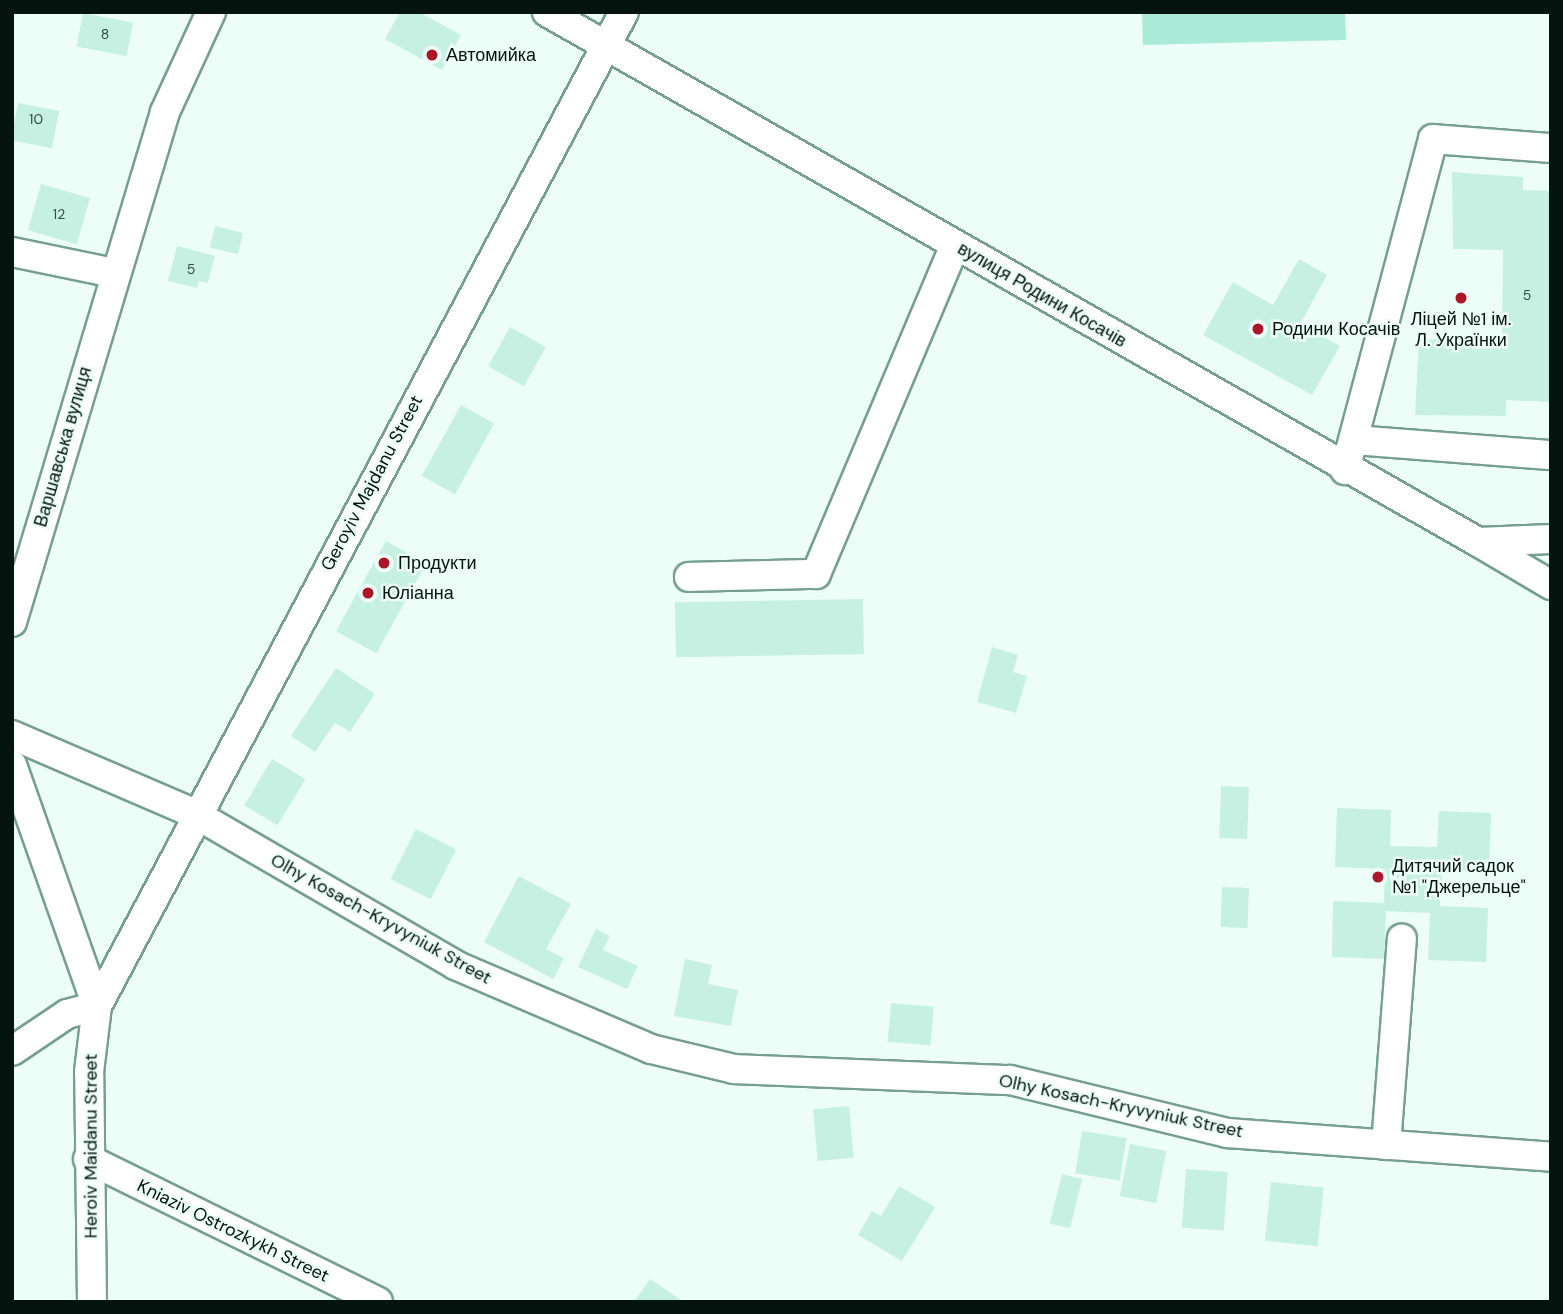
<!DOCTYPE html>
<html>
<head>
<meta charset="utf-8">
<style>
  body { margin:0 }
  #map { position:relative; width:1563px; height:1314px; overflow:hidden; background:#edfef8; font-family:"DM Sans",sans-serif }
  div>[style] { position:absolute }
  .green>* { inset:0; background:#a9ebd6 }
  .building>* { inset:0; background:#c6f1e2; transform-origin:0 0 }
  .roads { filter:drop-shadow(2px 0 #769e91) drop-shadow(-2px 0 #769e91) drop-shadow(0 2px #769e91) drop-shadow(0 -2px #769e91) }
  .minor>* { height:28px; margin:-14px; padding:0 14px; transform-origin:14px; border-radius:14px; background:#fff }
  .dots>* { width:19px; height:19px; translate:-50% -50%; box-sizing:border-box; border:4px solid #edfef8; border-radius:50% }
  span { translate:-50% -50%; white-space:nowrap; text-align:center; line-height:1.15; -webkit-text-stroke:5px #edfef8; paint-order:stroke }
  .number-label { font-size:14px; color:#354b44 }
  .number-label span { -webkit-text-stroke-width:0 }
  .poi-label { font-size:18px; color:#05140f }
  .left { translate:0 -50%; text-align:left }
  .street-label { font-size:18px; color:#05140f }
  .frame { position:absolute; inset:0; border:14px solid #05140f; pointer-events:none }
</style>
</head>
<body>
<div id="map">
  <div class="green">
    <i style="clip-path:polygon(1142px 12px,1345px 12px,1346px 40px,1143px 45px)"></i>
  </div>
  <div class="building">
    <i style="clip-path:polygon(400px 12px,419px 12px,461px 35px,442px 70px,385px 39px)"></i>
    <i style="left:83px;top:13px;width:51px;height:34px;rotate:11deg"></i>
    <i style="left:18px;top:103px;width:42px;height:38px;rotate:11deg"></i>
    <i style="clip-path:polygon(1452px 172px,1523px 177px,1523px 190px,1551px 191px,1551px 402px,1506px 400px,1506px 416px,1415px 415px,1419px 339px,1502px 341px,1503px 250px,1453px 249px)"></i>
    <i style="left:41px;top:184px;width:51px;height:48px;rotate:16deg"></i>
    <i style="left:215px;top:226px;width:29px;height:22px;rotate:14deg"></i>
    <i style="clip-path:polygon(177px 246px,215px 256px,208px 283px,199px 281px,197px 288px,168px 281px)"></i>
    <i style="clip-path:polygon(1299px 259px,1327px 275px,1300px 324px,1340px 346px,1312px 395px,1203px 335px,1233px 282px,1273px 305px)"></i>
    <i style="left:510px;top:327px;width:41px;height:45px;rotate:29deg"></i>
    <i style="left:461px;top:405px;width:38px;height:81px;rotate:29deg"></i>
    <i style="left:386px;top:541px;width:46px;height:103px;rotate:29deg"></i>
    <i style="left:863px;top:599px;width:55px;height:188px;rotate:89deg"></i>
    <i style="clip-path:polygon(992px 647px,1018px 655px,1013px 672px,1027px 676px,1016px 713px,977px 702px)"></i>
    <i style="clip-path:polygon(336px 668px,375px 694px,350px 732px,335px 723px,315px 752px,291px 736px)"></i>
    <i style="left:272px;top:759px;width:39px;height:54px;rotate:31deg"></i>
    <i style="left:1221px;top:786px;width:28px;height:52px;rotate:2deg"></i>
    <i style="clip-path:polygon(1337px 808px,1391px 810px,1390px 846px,1437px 847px,1439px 811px,1491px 813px,1489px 871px,1442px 870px,1440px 906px,1488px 908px,1486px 962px,1428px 960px,1430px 913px,1386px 911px,1384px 959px,1332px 957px,1333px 901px,1384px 903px,1385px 869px,1335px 867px)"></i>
    <i style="left:416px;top:829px;width:45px;height:56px;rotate:27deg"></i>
    <i style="clip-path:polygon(519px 876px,571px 904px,546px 949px,564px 958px,553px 979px,484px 942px)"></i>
    <i style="left:1222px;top:887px;width:27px;height:40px;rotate:2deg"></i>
    <i style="clip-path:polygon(596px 929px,610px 936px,603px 950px,638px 966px,627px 989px,578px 967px)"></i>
    <i style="clip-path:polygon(685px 959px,712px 965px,708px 984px,738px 990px,731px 1026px,674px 1016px)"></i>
    <i style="left:891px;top:1003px;width:43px;height:39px;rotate:5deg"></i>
    <i style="left:849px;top:1106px;width:52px;height:36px;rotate:85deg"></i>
    <i style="left:1082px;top:1131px;width:45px;height:43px;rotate:9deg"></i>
    <i style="left:1130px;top:1144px;width:37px;height:53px;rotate:11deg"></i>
    <i style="left:1186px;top:1169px;width:42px;height:59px;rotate:4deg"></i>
    <i style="left:1062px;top:1174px;width:21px;height:51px;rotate:14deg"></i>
    <i style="left:1271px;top:1182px;width:53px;height:59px;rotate:6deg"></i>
    <i style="clip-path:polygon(899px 1186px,935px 1207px,902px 1261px,858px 1235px,872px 1211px,881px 1216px)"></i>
    <i style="clip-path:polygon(650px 1279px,684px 1302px,634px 1302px)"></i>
  </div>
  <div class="roads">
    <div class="minor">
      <i style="left:547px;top:12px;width:1071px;rotate:29.65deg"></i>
      <i style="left:1478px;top:542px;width:73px;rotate:-2.4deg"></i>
      <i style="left:12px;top:252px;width:104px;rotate:11.6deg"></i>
      <i style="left:1355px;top:440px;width:197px;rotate:4.4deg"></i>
      <i style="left:1345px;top:470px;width:342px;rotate:-75.1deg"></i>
      <i style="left:1433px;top:139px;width:118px;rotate:4.4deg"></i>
      <i style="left:1478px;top:542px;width:85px;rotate:30.5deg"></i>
      <i style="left:689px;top:577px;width:127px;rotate:-1.4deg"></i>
      <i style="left:816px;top:574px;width:357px;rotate:-67.1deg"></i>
      <i style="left:12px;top:622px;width:532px;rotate:-73.3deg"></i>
      <i style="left:165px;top:112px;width:110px;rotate:-65.3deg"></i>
      <i style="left:12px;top:735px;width:199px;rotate:23.3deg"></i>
      <i style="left:195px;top:814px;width:301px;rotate:30.1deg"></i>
      <i style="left:455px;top:965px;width:213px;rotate:23.2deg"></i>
      <i style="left:651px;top:1049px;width:85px;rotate:13.5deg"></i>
      <i style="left:734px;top:1069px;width:276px;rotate:2.3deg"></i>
      <i style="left:1010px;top:1080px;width:224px;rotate:13.7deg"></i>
      <i style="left:1228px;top:1133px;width:324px;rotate:4.2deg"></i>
      <i style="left:12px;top:765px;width:256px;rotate:70.6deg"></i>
      <i style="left:97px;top:1006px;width:31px;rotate:165deg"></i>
      <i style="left:67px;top:1014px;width:66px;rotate:146.1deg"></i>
      <i style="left:1386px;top:1145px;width:207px;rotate:-85.6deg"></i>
      <i style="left:88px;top:1159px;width:323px;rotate:26.2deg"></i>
      <i style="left:92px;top:1302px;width:230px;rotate:-90.7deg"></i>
      <i style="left:89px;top:1072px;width:66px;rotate:-83.1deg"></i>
      <i style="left:97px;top:1006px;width:1125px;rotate:-62.07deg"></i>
    </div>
  </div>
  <div class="dots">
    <i style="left:432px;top:55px;background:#ab1629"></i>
    <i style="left:1461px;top:298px;background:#ab1629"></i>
    <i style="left:1258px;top:329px;background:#ab1629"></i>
    <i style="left:384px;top:563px;background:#ab1629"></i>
    <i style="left:368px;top:593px;background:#ab1629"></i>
    <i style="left:1378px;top:877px;background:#ab1629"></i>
  </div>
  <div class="number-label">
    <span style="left:105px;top:34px">8</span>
    <span style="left:36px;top:119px">10</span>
    <span style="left:59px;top:214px">12</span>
    <span style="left:191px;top:269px">5</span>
    <span style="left:1527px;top:295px">5</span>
  </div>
  <div class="poi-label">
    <span class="left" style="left:446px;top:55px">Автомийка</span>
    <span style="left:1461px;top:330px">Ліцей №1 ім.<br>Л. Українки</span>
    <span class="left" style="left:1272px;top:329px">Родини Косачів</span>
    <span class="left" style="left:398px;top:563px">Продукти</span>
    <span class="left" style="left:382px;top:593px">Юліанна</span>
    <span class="left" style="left:1392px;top:877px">Дитячий садок<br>№1 "Джерельце"</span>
  </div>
  <div class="street-label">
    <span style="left:1042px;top:295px;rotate:30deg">вулиця Родини Косачів</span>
    <span style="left:63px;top:447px;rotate:-74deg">Варшавська вулиця</span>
    <span style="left:372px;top:483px;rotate:-62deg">Geroyiv Majdanu Street</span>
    <span style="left:381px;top:919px;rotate:29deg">Olhy Kosach-Kryvyniuk Street</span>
    <span style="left:1121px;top:1106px;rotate:12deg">Olhy Kosach-Kryvyniuk Street</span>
    <span style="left:91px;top:1146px;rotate:-90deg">Heroiv Maidanu Street</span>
    <span style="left:233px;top:1231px;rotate:26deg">Kniaziv Ostrozkykh Street</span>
  </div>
  <div class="frame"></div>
</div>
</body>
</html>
